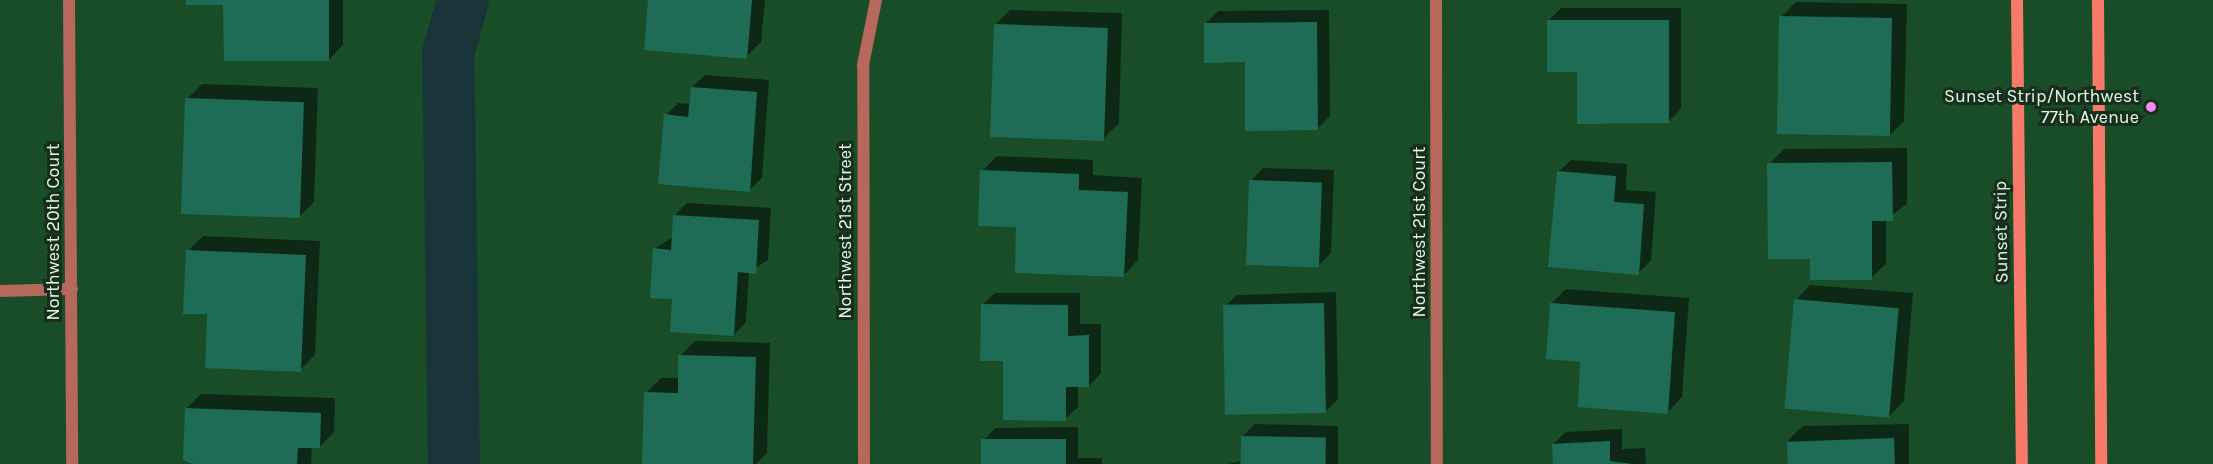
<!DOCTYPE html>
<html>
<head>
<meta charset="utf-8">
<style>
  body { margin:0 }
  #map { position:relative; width:2213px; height:464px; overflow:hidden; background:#194d28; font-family:Karla,sans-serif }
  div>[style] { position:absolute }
  .shadow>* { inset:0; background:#0007 }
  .canal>* { height:52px; margin:-26px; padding:0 26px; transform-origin:26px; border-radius:26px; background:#193439 }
  .building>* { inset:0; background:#1e6c56; transform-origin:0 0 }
  .street>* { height:12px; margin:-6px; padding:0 6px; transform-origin:6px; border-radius:6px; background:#b7685c }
  .secondary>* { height:12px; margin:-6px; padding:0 6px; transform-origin:6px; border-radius:6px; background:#f77b68 }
  .dots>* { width:16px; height:16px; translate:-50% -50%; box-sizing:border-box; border:3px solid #182d1c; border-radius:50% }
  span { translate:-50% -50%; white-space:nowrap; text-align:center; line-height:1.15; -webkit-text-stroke:6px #182d1c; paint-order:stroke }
  .poi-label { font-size:18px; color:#e1fde6 }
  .right { translate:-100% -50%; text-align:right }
  .street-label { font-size:18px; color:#e1fde6 }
</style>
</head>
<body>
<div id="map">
  <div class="shadow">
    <i style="clip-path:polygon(187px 0,343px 0,343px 45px,329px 60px,224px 3px)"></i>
    <i style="clip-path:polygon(650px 0,765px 0,761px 42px,746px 57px)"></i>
    <i style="clip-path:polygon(1796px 2px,1907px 4px,1904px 121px,1889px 136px,1781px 17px)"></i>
    <i style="clip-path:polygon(1561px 8px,1681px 8px,1681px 109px,1668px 122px,1578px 70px,1549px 20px)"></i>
    <i style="clip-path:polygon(1010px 10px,1122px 13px,1119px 123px,1104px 138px,995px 25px)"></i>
    <i style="clip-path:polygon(1329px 10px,1330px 116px,1317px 129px,1205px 24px,1218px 11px)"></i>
    <i style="clip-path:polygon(705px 75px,769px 80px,762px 178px,749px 190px,666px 115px,678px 103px,691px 104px,692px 87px)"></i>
    <i style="clip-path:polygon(202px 84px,318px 88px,314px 202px,299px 217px,187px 99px)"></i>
    <i style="clip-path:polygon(1907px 148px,1907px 204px,1886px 219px,1886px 264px,1871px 278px,1811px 257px,1769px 164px,1784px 149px)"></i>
    <i style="clip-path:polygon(997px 156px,1093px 160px,1093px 175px,1142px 178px,1138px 260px,1124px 275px,1017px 225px,982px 171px)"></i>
    <i style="clip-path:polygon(1571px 160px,1627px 164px,1626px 190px,1656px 192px,1651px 261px,1638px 273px,1558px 172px)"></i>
    <i style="clip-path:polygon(1263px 168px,1334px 170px,1331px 253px,1318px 266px,1251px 181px)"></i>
    <i style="clip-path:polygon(687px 203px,771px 208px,768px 260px,749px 272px,746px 322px,734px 335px,674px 298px,654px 249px,673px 237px,674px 216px)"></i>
    <i style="clip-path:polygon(203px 236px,320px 241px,315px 355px,300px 370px,208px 313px,188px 251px)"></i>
    <i style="clip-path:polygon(1810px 285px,1913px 293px,1904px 401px,1889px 416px,1796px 300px)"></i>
    <i style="clip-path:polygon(1566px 289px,1689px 298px,1682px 397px,1668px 412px,1551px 304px)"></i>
    <i style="clip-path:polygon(1336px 292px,1338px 399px,1326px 411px,1224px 307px,1237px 295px)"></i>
    <i style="clip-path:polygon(995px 293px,1080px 293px,1080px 324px,1101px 324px,1101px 373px,1089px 386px,1078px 386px,1078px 407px,1065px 419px,1005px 360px,982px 305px)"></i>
    <i style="clip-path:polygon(695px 341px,770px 343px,767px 453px,756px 464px,643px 464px,646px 393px,661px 378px,679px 378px,680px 356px)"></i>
    <i style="clip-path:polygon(201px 394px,335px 398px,334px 432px,319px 447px,312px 447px,311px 464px,195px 464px,186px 409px)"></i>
    <i style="clip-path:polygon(1255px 424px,1338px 426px,1338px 464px,1228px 464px,1241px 461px,1242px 437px)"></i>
    <i style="clip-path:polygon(1909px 424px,1909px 464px,1789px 464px,1788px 440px,1803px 426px)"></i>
    <i style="clip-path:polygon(1078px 427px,1078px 458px,1102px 458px,1102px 464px,983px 464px,983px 441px,995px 428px)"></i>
    <i style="clip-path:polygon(1622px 429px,1622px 449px,1645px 448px,1646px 464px,1554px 464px,1553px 444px,1566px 432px)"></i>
  </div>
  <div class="canal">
    <i style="left:454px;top:464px;width:410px;rotate:-90.8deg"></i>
    <i style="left:448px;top:54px;width:56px;rotate:-74.5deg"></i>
  </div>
  <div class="building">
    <i style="clip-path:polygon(186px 0,329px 0,329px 61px,224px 61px,223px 5px,186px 5px)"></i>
    <i style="clip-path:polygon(648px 0,752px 0,747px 59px,644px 50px)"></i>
    <i style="left:1779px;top:16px;width:113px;height:118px;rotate:1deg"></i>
    <i style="clip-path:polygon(1547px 20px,1669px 20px,1669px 123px,1577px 124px,1577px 72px,1547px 72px)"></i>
    <i style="clip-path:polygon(1317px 22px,1318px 130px,1245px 131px,1245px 62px,1204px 63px,1204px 23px)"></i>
    <i style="left:994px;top:24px;width:114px;height:113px;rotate:2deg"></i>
    <i style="clip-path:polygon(691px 87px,757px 92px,750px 192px,658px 184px,664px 114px,688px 117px)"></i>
    <i style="left:185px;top:98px;width:119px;height:116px;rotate:2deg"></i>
    <i style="clip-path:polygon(1892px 162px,1893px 221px,1872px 221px,1872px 280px,1810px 280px,1810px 259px,1768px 259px,1767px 163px)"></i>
    <i style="clip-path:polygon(980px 170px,1079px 174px,1079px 190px,1128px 192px,1124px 277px,1015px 273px,1016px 227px,978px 226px)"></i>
    <i style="clip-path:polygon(1557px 171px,1616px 176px,1614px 202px,1644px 204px,1639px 275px,1548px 267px)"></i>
    <i style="left:1249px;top:180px;width:73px;height:85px;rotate:2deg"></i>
    <i style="clip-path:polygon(673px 215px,759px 220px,756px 274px,738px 272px,734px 336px,670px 332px,672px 299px,650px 298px,653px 248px,671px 250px)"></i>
    <i style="clip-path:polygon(186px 250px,306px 255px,301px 372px,205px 368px,207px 314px,183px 314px)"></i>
    <i style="left:1794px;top:299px;width:105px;height:110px;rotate:5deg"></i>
    <i style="left:1324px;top:303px;width:110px;height:101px;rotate:89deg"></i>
    <i style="clip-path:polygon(1550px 303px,1675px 312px,1668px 414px,1578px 407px,1580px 362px,1546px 359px)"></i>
    <i style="clip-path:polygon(981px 304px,1068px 305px,1068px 336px,1089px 335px,1089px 387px,1066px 387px,1066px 421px,1003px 420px,1003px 361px,980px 361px)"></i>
    <i style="clip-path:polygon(678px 355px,756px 357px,753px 464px,642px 464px,644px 392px,678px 393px)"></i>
    <i style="clip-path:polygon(185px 408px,321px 413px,320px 448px,298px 448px,297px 464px,193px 464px,183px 460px)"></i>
    <i style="left:1241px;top:436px;width:85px;height:28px;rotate:1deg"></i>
    <i style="left:1894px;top:438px;width:26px;height:107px;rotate:88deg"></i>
    <i style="left:1066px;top:439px;width:25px;height:85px;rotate:90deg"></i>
    <i style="clip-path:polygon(1610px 441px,1610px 461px,1633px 464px,1553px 464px,1552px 444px)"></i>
  </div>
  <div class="street">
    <i style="left:69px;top:0;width:464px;rotate:89.6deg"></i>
    <i style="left:1436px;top:0;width:464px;rotate:89.9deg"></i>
    <i style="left:0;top:291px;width:72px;rotate:-1.6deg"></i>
    <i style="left:864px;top:464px;width:399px;rotate:-90.1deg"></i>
    <i style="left:863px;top:65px;width:66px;rotate:-78.7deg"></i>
  </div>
  <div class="secondary">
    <i style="left:2017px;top:0;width:464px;rotate:89.4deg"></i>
    <i style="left:2098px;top:0;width:464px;rotate:89.6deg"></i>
  </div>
  <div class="dots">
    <i style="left:2151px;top:107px;background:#f688ed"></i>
  </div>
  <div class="poi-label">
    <span class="right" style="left:2139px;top:107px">Sunset Strip/Northwest<br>77th Avenue</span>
  </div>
  <div class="street-label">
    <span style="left:845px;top:231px;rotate:-90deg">Northwest 21st Street</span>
    <span style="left:53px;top:232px;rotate:-90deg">Northwest 20th Court</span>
    <span style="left:1419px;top:232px;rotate:-90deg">Northwest 21st Court</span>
    <span style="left:2001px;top:232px;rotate:-91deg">Sunset Strip</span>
  </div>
</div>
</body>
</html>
